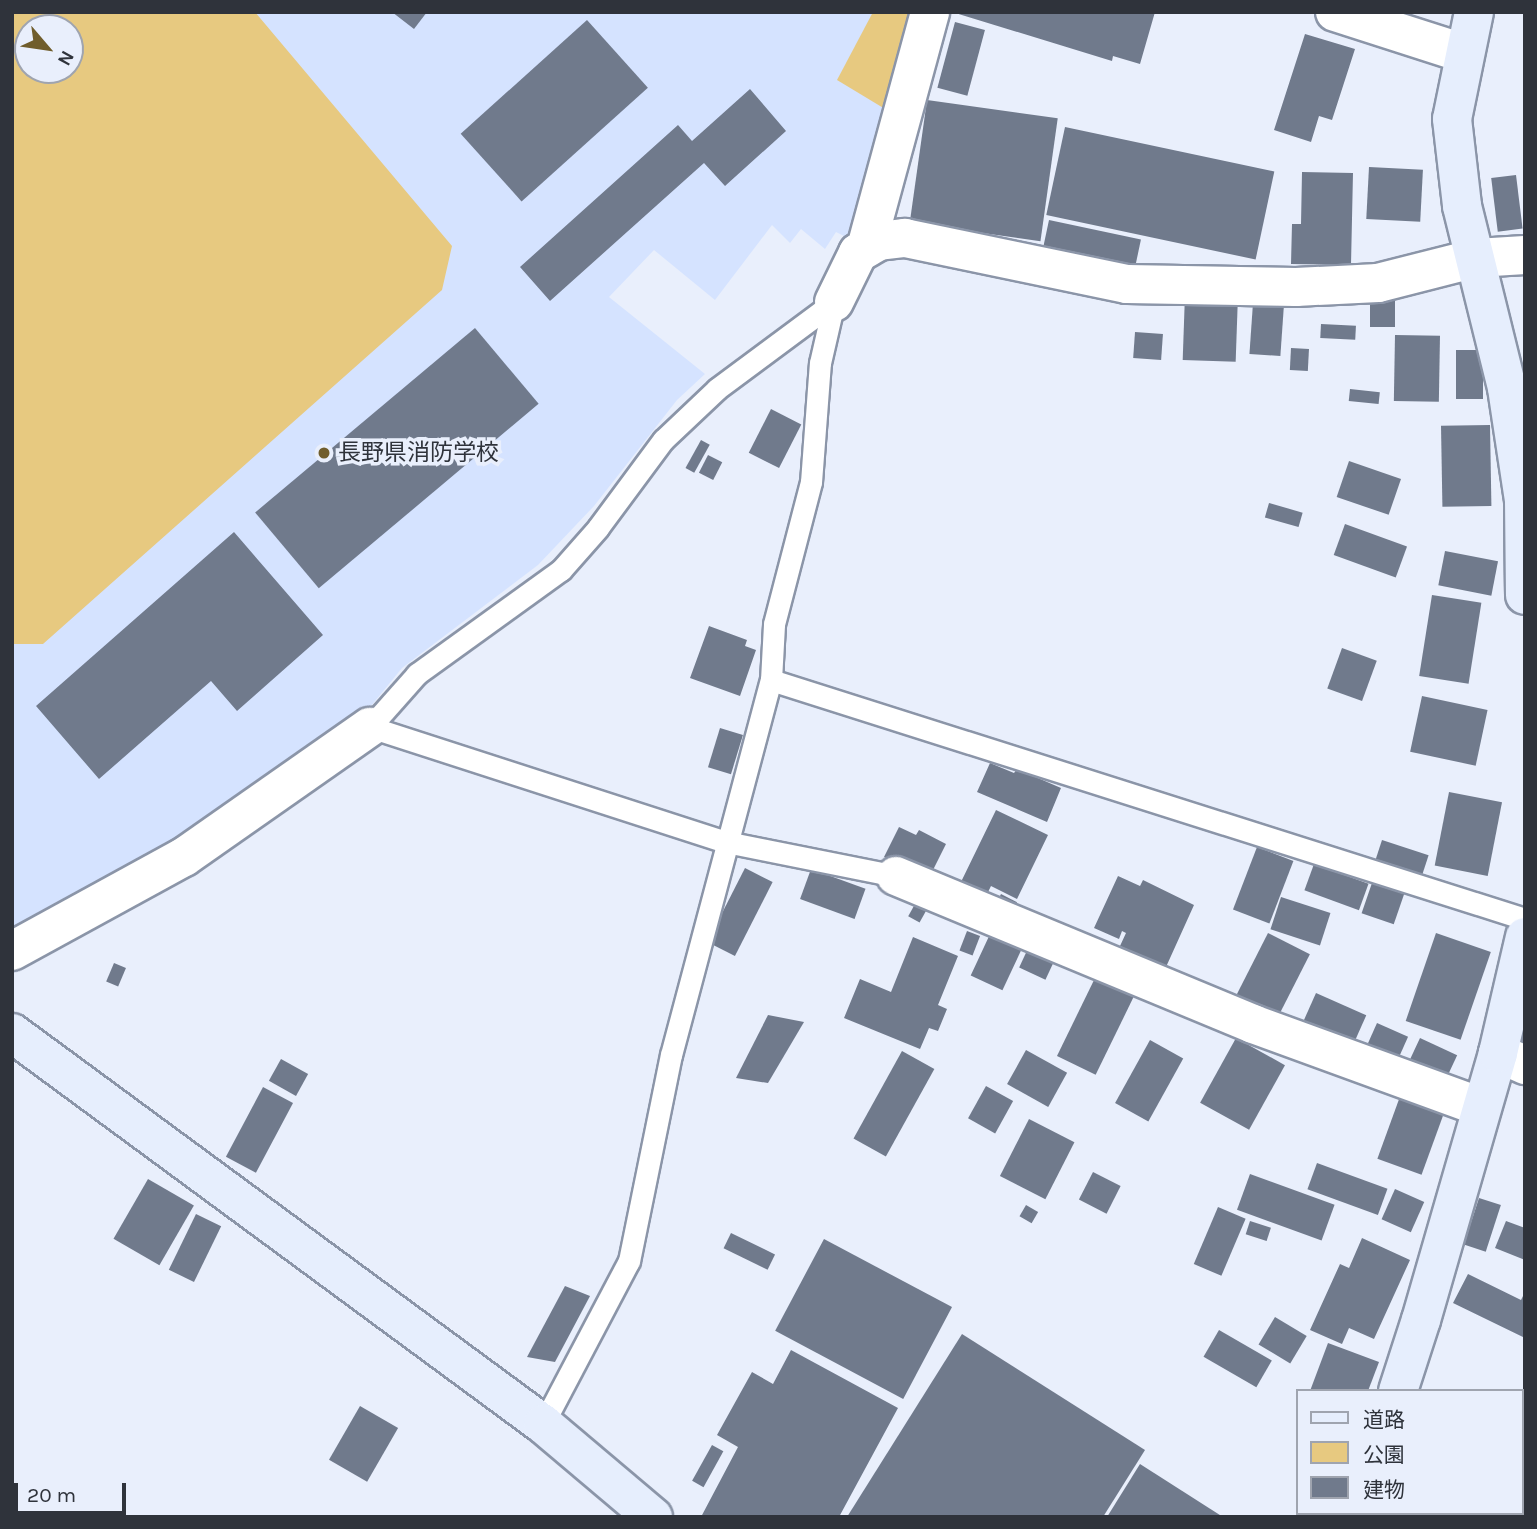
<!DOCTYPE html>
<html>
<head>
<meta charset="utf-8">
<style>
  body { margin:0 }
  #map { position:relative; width:1537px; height:1529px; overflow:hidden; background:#e9effc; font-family:Karla,"Noto Sans JP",sans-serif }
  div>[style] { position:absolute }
  .built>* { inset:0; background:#d5e3ff }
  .green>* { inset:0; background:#e7c980 }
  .building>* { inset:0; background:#707a8c; transform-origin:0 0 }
  .roads { filter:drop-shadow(2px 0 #8b95a8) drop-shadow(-2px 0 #8b95a8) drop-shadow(0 2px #8b95a8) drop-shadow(0 -2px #8b95a8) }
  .lane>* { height:21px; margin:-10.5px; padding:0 10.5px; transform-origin:10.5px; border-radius:10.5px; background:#fff }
  .street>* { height:38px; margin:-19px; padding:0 19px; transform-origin:19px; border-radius:19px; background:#fff }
  .secondary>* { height:38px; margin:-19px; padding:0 19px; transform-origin:19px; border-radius:19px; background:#e6eefd }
  .dots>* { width:19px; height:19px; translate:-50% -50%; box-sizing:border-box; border:4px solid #e9effc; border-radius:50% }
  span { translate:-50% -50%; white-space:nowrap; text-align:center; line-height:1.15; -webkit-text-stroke:7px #e9effc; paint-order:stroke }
  .poi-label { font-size:23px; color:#2f333b }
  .left { translate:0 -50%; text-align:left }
  .frame { position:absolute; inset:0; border:14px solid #2f333b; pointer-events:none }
  .legend { position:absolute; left:1296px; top:1389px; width:228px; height:126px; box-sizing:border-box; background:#e9effc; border:2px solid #9fa4af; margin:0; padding:9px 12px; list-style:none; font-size:21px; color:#2f333b }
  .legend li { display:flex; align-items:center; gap:14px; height:35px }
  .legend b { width:35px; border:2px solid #9fa4af }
  .north { position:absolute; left:14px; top:14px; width:70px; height:70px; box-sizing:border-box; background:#e9effc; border:2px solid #9fa4af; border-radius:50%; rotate:119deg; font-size:19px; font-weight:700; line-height:28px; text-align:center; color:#2f333b }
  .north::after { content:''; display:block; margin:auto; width:24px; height:32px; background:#705d2c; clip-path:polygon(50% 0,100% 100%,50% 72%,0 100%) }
  .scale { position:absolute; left:14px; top:1483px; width:112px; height:32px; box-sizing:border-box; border:4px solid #2f333b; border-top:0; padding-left:9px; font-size:21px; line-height:24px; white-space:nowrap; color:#2f333b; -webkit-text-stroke:5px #e9effc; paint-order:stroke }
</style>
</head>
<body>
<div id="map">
  <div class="built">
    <i style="clip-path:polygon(evenodd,12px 12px,921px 12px,861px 215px,848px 238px,836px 232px,825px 249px,801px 229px,790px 243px,772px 225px,715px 300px,654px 250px,609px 297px,705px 374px,677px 400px,594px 506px,538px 565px,402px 668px,358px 722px,178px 845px,12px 934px,12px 12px,28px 28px,70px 28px,70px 70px,28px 70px,28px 28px)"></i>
  </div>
  <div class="green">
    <i style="clip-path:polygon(evenodd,12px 12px,255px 12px,452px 246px,442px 290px,43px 644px,12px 644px,12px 12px,28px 28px,70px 28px,70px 70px,28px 70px,28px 28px)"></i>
    <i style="clip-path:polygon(873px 12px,922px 12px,895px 115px,837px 80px)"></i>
  </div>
  <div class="building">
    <i style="clip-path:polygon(392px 12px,427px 12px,414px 29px)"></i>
    <i style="clip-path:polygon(952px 12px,1155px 12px,1140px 64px,1113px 56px,1112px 61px)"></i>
    <i style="left:587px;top:20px;width:91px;height:170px;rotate:48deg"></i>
    <i style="left:955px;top:22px;width:31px;height:68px;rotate:15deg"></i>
    <i style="clip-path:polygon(1305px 34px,1355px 49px,1332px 120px,1319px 116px,1311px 142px,1274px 130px)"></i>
    <i style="clip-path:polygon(750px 89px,786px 131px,725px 186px,704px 163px,550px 301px,520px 267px,678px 125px,692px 141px)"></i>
    <i style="left:927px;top:100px;width:132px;height:124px;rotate:8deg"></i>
    <i style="left:1065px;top:127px;width:214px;height:90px;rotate:12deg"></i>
    <i style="left:1369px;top:167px;width:54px;height:52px;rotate:3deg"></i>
    <i style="clip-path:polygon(1302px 172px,1353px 173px,1351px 265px,1291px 264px,1292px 224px,1301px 224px)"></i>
    <i style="left:1516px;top:175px;width:54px;height:25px;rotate:83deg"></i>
    <i style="left:1049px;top:220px;width:94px;height:28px;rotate:12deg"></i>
    <i style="left:1185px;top:294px;width:53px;height:66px;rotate:2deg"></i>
    <i style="left:1370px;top:296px;width:25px;height:31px"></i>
    <i style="left:1253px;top:303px;width:31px;height:51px;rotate:4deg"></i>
    <i style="left:1321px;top:324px;width:35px;height:14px;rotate:3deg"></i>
    <i style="left:475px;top:328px;width:99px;height:287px;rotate:50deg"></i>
    <i style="left:1135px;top:332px;width:28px;height:26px;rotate:4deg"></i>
    <i style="left:1395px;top:335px;width:45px;height:66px;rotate:1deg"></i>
    <i style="left:1291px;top:348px;width:18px;height:22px;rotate:3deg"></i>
    <i style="left:1456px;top:350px;width:27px;height:49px"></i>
    <i style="left:1350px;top:389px;width:30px;height:12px;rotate:6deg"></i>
    <i style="left:771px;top:409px;width:34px;height:49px;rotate:27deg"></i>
    <i style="left:1490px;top:425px;width:81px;height:49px;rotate:89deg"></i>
    <i style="left:701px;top:440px;width:10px;height:32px;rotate:29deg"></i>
    <i style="left:708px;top:455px;width:16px;height:20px;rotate:27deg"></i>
    <i style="left:1349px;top:461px;width:55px;height:38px;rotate:19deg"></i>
    <i style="left:1269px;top:503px;width:35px;height:15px;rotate:16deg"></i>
    <i style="left:1345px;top:524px;width:66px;height:33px;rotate:20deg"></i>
    <i style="clip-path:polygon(234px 532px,323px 635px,237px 711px,211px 681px,99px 779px,36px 706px)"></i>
    <i style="left:1445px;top:551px;width:54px;height:35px;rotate:11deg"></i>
    <i style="left:1432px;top:595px;width:50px;height:82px;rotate:9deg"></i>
    <i style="clip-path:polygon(709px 626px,747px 640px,745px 646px,756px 650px,740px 696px,690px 678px)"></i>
    <i style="left:1342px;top:648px;width:37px;height:43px;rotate:20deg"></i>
    <i style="left:1422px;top:696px;width:67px;height:57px;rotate:12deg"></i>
    <i style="left:720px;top:728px;width:24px;height:41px;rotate:17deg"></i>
    <i style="clip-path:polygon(990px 763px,1014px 773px,1017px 769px,1061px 788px,1047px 822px,977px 792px)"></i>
    <i style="left:1449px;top:792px;width:54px;height:75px;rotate:11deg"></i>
    <i style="clip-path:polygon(996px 810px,1048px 835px,1017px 899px,991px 886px,986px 896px,960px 884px)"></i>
    <i style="clip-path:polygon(899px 827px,916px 835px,919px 830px,946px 844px,928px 880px,884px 857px)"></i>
    <i style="left:1382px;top:840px;width:49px;height:23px;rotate:18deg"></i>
    <i style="left:1257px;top:847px;width:39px;height:67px;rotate:21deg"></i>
    <i style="left:1314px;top:864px;width:58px;height:28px;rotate:20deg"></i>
    <i style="left:745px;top:868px;width:31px;height:83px;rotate:27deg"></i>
    <i style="left:811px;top:869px;width:58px;height:32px;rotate:20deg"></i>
    <i style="clip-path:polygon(1118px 876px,1140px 886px,1143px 880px,1194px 905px,1166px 967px,1120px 946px,1126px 933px,1122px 931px,1119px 939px,1094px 928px)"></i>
    <i style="left:1372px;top:883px;width:34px;height:32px;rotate:19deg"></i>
    <i style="left:1001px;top:894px;width:18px;height:10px;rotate:27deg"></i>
    <i style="left:1281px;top:897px;width:52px;height:34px;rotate:18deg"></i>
    <i style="left:915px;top:904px;width:13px;height:14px;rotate:29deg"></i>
    <i style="left:967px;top:931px;width:14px;height:21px;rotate:21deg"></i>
    <i style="left:991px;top:932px;width:35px;height:48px;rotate:25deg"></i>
    <i style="left:1268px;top:933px;width:47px;height:72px;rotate:27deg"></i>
    <i style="left:1436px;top:933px;width:58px;height:93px;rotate:19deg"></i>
    <i style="clip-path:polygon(913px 937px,958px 956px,938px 1005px,947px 1009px,938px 1031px,929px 1028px,920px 1049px,844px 1018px,860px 979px,891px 992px)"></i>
    <i style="left:1031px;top:942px;width:29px;height:28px;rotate:25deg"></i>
    <i style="left:114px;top:963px;width:13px;height:20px;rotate:23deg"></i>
    <i style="left:1096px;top:976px;width:43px;height:89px;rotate:26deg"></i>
    <i style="left:1316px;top:993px;width:55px;height:33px;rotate:24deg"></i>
    <i style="clip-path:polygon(768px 1015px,804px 1022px,768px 1083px,736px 1078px)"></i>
    <i style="left:1377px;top:1023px;width:34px;height:26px;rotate:24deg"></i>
    <i style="left:1236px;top:1038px;width:56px;height:74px;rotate:29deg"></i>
    <i style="left:1420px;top:1038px;width:41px;height:27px;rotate:25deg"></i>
    <i style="left:1150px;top:1040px;width:38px;height:72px;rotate:29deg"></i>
    <i style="left:1026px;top:1050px;width:47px;height:39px;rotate:29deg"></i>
    <i style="left:902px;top:1051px;width:37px;height:100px;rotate:29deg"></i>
    <i style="left:281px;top:1059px;width:31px;height:25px;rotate:29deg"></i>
    <i style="left:986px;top:1086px;width:31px;height:37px;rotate:29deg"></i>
    <i style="left:263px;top:1087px;width:34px;height:79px;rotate:28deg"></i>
    <i style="left:1402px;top:1091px;width:47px;height:72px;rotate:20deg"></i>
    <i style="left:1029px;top:1119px;width:51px;height:64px;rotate:27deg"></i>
    <i style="left:1317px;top:1163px;width:75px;height:28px;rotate:20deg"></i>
    <i style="left:1093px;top:1172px;width:31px;height:31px;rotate:27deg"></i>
    <i style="left:1250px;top:1174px;width:90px;height:38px;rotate:20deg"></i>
    <i style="left:148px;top:1179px;width:53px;height:69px;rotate:30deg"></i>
    <i style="left:1395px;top:1189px;width:32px;height:33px;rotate:24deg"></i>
    <i style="left:1479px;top:1198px;width:23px;height:49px;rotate:18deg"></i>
    <i style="left:1026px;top:1205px;width:14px;height:13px;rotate:30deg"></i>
    <i style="left:1218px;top:1207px;width:30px;height:62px;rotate:23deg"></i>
    <i style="left:196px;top:1214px;width:28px;height:62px;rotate:26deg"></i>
    <i style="left:1250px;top:1221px;width:22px;height:14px;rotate:18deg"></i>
    <i style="clip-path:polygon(1506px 1221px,1525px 1228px,1525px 1260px,1495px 1248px)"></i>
    <i style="left:731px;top:1233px;width:49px;height:17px;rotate:26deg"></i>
    <i style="clip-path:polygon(1362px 1238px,1410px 1260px,1374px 1339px,1349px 1328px,1342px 1344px,1310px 1330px,1340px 1264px,1349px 1268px)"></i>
    <i style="left:824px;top:1239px;width:145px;height:104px;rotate:28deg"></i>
    <i style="clip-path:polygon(1468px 1274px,1521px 1300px,1525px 1292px,1525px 1338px,1453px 1303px)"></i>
    <i style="clip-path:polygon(565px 1286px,590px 1296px,555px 1362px,527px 1357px)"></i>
    <i style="left:1275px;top:1317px;width:37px;height:32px;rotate:31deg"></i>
    <i style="left:1219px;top:1330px;width:61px;height:31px;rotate:30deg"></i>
    <i style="clip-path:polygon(962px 1334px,1145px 1450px,1103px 1517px,847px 1517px)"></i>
    <i style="clip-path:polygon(1328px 1343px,1379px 1362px,1368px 1391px,1310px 1391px)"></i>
    <i style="clip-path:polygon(791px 1350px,898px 1408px,839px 1517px,701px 1517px,738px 1447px,717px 1435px,752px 1372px,773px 1384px)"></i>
    <i style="left:360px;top:1406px;width:44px;height:62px;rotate:30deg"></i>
    <i style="left:712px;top:1445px;width:13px;height:41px;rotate:29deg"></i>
    <i style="clip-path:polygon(1140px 1464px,1223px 1517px,1107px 1517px)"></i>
  </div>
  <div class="roads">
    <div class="lane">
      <i style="left:834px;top:302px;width:146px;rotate:143.4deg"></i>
      <i style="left:717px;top:389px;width:74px;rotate:136.6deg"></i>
      <i style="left:663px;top:440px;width:109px;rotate:126.5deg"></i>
      <i style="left:598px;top:528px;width:56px;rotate:131.4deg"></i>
      <i style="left:561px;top:570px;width:178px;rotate:144.2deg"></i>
      <i style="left:417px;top:674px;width:71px;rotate:131.6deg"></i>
      <i style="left:370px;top:727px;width:374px;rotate:17.9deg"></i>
      <i style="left:726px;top:842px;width:173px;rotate:11.3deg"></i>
      <i style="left:771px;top:680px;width:791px;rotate:17.59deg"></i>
      <i style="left:543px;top:1424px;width:184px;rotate:-62.2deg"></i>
      <i style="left:629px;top:1261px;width:210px;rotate:-78.5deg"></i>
      <i style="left:671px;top:1055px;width:388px;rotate:-75.1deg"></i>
      <i style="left:771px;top:680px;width:56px;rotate:-86.9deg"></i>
      <i style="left:774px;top:624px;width:147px;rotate:-75.4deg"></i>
      <i style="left:811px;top:482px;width:119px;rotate:-85.7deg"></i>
      <i style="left:820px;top:363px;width:63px;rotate:-77.1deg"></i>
    </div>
    <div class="street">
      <i style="left:1335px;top:12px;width:134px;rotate:17.8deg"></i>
      <i style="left:866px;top:248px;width:245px;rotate:-74.8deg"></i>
      <i style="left:834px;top:302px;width:55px;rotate:-63.9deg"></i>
      <i style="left:858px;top:253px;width:24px;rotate:-30deg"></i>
      <i style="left:879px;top:241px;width:26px;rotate:-7deg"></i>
      <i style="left:905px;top:238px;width:227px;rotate:11.7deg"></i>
      <i style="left:1127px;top:284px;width:169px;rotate:1deg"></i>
      <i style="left:1296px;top:287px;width:82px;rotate:-2.8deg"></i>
      <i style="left:1378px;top:283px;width:101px;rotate:-14.3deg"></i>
      <i style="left:1476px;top:258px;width:49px;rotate:-3.5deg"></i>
      <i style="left:896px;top:876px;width:386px;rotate:22.5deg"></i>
      <i style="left:1253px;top:1024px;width:243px;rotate:20deg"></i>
      <i style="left:12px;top:951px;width:196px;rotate:-28.7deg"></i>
      <i style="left:184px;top:857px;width:227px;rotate:-35deg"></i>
      <i style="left:1498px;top:1053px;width:30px;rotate:24deg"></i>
    </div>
    <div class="secondary">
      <i style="left:1474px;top:12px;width:109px;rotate:101.6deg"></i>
      <i style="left:1452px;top:119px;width:88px;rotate:83.4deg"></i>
      <i style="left:1462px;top:206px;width:187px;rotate:76.1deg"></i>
      <i style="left:1507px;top:388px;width:113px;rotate:81.4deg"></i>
      <i style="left:1524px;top:500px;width:95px;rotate:89.4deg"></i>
      <i style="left:12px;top:1033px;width:659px;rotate:36.37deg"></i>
      <i style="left:543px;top:1424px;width:144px;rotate:40.2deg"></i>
      <i style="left:1398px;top:1391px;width:75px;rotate:-72.1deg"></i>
      <i style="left:1421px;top:1320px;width:278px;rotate:-73.9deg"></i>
      <i style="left:1498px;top:1053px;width:119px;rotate:-76.9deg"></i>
      <i style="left:1355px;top:1517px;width:4px;rotate:-76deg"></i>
    </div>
  </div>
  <div class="dots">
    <i style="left:324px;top:453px;background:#705d2c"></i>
  </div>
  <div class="poi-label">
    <span class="left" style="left:338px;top:453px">長野県消防学校</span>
  </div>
  <div class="frame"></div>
  <ul class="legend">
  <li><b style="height:9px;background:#e6eefd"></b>道路</li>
  <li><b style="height:19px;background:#e7c980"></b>公園</li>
  <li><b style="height:19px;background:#707a8c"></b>建物</li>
  </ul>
  <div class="north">N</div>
  <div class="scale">20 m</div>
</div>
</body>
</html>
